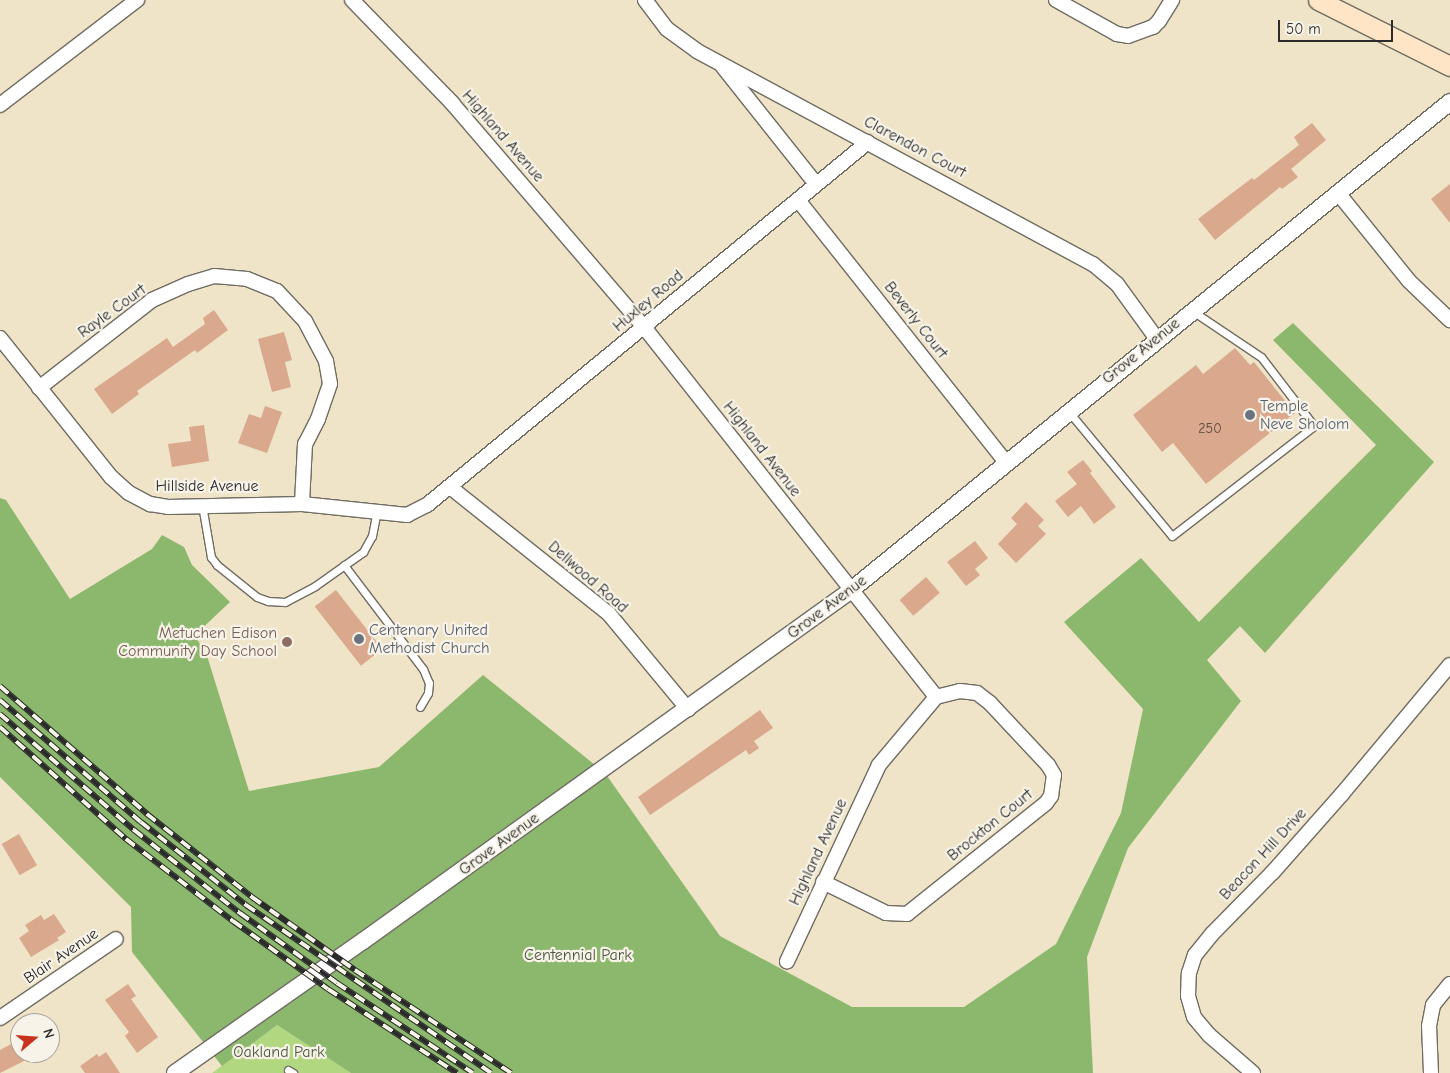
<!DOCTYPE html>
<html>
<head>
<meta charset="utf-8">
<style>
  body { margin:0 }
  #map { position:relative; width:1450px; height:1073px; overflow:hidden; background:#efe4c7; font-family:"Comic Neue",sans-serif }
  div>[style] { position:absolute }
  .green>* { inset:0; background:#b1d780 }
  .forest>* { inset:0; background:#8cb86e }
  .building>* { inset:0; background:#d9a88d; transform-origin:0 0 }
  .roads { filter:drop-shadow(1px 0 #706c62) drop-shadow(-1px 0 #706c62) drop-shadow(0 1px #706c62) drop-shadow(0 -1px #706c62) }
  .service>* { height:7px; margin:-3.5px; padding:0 3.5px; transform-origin:3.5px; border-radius:3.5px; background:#fff }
  .minor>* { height:14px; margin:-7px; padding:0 7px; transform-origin:7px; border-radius:7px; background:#fff }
  .tertiary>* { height:16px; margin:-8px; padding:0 8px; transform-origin:8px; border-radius:8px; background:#fff }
  .secondary>* { height:19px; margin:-9.5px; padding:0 9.5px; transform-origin:9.5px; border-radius:9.5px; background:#fde5c5 }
  .rail>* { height:5.5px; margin-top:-2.75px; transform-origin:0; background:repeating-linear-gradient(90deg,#f7f3e8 0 11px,#2b2b2b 0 22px); box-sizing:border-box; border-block:1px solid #2b2b2b }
  .dots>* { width:14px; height:14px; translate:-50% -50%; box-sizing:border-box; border:2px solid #f7f3e8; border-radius:50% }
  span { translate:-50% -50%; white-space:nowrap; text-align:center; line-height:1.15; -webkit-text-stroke:4.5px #f7f3e8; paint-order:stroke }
  .number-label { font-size:14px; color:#564a44 }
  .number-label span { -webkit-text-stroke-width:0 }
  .street-label { font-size:16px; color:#2b2b2b }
  .worship-label { font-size:16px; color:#5b616d }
  .left { translate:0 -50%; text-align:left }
  .education-label { font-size:16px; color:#785e54 }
  .right { translate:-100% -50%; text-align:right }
  .park-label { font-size:16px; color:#4c5640 }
  .north { position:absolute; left:10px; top:1013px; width:50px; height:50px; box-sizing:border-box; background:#f7f3e8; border:1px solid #a5a39c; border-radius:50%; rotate:72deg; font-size:14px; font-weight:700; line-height:20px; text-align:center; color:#2b2b2b }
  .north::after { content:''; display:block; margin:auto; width:18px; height:22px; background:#c8321e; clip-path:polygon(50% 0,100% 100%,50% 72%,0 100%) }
  .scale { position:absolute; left:1278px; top:20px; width:115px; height:22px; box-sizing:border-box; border:2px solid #2b2b2b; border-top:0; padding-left:6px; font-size:15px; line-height:18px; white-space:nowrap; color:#2b2b2b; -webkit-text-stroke:4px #f7f3e8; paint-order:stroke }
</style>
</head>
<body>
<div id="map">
  <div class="green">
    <i style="clip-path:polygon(277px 1025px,351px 1073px,212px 1073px)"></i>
  </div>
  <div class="forest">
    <i style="clip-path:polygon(1293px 323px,1434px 462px,1265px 653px,1240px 626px,1207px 660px,1241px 701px,1128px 848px,1087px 957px,1093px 1073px,351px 1073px,277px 1025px,222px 1066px,132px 952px,131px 907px,0 777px,0 498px,6px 500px,70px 599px,152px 549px,162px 535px,184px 547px,192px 565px,230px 602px,195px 635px,208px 659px,249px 791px,379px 767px,483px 675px,605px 773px,720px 936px,852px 1007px,964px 1007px,1056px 944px,1121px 813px,1143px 709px,1064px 622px,1141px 558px,1199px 622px,1376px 445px,1273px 340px)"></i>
  </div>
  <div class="building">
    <i style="clip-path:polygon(1312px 123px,1326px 140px,1291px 169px,1298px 177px,1282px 189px,1280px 187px,1215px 240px,1198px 219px,1252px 178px,1254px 180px,1299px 145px,1294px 137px)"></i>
    <i style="clip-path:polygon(1450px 184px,1450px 223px,1431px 199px)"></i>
    <i style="clip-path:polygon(214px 310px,228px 330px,197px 353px,195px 350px,137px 391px,139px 394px,112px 414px,94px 389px,167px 338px,173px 347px,205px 324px,203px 318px)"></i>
    <i style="clip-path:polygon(284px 332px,292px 360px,285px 362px,291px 387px,272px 392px,258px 339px)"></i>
    <i style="clip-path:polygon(1235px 348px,1250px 365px,1254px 362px,1295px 413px,1206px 484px,1173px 443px,1162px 452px,1133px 415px,1196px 365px,1203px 374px)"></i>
    <i style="clip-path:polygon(265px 406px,282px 412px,267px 453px,238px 443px,249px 414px,261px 418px)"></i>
    <i style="clip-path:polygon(204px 425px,209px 461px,172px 467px,168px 444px,191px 441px,189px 427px)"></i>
    <i style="clip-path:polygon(1083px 460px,1092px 471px,1090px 473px,1116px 507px,1094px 524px,1081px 506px,1068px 517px,1055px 501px,1077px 484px,1067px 472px)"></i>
    <i style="clip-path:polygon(1026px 502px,1044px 520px,1038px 526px,1046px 534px,1016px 563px,998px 544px,1017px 524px,1011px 518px)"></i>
    <i style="clip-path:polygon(975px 541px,988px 558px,975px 569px,980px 575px,966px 586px,947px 562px)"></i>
    <i style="left:926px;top:577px;width:21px;height:35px;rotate:49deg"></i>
    <i style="left:336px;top:590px;width:75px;height:27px;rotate:52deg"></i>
    <i style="clip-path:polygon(760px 710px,773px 728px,754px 741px,759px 748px,749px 755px,746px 750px,650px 815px,638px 797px)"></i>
    <i style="left:19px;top:834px;width:36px;height:20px;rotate:60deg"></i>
    <i style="clip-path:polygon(54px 914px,66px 932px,57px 938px,59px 940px,31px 957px,19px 938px,29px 931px,25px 925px,41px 915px,44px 920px)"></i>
    <i style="clip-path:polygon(128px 984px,136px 996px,131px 999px,158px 1037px,137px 1053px,125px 1036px,129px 1032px,105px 1000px)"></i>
    <i style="clip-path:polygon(13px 1043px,24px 1061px,0 1073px,0 1050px)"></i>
    <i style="clip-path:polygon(106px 1052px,120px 1073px,85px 1073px,80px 1066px,97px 1054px,99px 1057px)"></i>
  </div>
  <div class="roads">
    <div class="service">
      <i style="left:1069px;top:412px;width:161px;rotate:50.3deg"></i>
      <i style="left:1172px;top:536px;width:180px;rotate:-37.8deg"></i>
      <i style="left:1314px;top:426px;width:87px;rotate:-127.5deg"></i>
      <i style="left:1261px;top:357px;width:81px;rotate:-146.1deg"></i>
      <i style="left:202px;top:505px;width:53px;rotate:80.2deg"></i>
      <i style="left:211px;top:557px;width:10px;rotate:53deg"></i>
      <i style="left:217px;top:565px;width:51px;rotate:38.7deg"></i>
      <i style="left:257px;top:597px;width:12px;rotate:20deg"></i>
      <i style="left:268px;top:601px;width:17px;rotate:3deg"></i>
      <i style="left:285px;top:602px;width:34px;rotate:-28deg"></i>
      <i style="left:315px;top:586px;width:59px;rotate:-35.3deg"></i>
      <i style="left:363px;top:552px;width:18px;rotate:-61deg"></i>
      <i style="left:372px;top:536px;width:25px;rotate:-79deg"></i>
      <i style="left:344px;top:565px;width:131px;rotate:52.8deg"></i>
      <i style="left:423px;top:669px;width:15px;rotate:67deg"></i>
      <i style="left:429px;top:683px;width:10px;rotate:96deg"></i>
      <i style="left:428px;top:693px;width:16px;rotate:120deg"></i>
      <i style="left:288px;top:1070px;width:6px;rotate:31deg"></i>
    </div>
    <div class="minor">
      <i style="left:352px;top:0;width:144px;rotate:45.8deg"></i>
      <i style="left:452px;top:103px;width:295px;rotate:49.4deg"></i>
      <i style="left:644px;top:327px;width:471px;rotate:51.7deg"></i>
      <i style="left:936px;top:697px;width:89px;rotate:130deg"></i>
      <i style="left:879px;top:765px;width:217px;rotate:115.1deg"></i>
      <i style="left:645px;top:0;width:36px;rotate:53deg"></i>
      <i style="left:667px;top:29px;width:37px;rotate:36deg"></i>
      <i style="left:697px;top:51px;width:450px;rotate:28.3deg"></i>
      <i style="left:1093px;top:264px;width:31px;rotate:40deg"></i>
      <i style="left:1117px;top:284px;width:68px;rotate:54deg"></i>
      <i style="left:1056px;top:0;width:70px;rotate:29.1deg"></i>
      <i style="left:1117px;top:34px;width:11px;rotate:10deg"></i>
      <i style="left:1128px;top:36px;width:27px;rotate:-20deg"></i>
      <i style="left:1153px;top:27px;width:8px;rotate:-45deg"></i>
      <i style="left:1159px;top:21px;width:25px;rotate:-58deg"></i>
      <i style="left:723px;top:67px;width:149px;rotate:51.5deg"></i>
      <i style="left:0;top:105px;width:173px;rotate:-37.5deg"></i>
      <i style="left:1338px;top:193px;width:113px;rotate:51.1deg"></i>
      <i style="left:1409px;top:281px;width:57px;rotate:43.6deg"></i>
      <i style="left:798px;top:200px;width:335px;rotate:51.6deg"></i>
      <i style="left:0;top:338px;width:178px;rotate:51.4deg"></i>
      <i style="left:111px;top:477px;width:24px;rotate:42deg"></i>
      <i style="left:129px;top:493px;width:24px;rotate:28deg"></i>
      <i style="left:150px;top:504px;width:18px;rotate:9deg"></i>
      <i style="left:168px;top:507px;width:134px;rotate:-1.3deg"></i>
      <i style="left:302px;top:504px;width:106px;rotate:6deg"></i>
      <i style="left:407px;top:515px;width:22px;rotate:-27deg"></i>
      <i style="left:427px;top:505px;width:571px;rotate:-39.46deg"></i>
      <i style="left:39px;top:388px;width:143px;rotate:-37.9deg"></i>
      <i style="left:152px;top:300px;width:39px;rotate:-24deg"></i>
      <i style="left:188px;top:284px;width:27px;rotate:-17deg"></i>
      <i style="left:214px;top:276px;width:33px;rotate:5deg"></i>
      <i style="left:247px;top:279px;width:32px;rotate:22deg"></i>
      <i style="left:277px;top:291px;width:41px;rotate:47deg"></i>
      <i style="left:305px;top:321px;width:45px;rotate:62.3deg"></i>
      <i style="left:326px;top:361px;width:23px;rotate:80deg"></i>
      <i style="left:330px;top:384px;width:37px;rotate:109deg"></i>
      <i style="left:318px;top:419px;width:28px;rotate:117deg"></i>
      <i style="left:305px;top:444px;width:60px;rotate:92.9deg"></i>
      <i style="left:450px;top:487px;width:203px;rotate:38.6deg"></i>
      <i style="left:609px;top:614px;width:124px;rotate:50.3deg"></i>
      <i style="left:823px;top:882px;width:70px;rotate:26.2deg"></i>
      <i style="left:886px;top:913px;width:21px;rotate:3deg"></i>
      <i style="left:907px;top:914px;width:178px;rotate:-38.6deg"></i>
      <i style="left:1046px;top:803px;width:9px;rotate:-54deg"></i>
      <i style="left:1051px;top:796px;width:21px;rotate:-82deg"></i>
      <i style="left:1054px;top:775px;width:12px;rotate:-121deg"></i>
      <i style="left:1048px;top:765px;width:85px;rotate:-133.1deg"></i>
      <i style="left:990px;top:703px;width:16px;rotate:-142deg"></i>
      <i style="left:977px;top:693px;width:17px;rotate:-173deg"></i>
      <i style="left:960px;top:691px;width:25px;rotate:166deg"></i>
      <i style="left:0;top:1018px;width:140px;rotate:-34.3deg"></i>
      <i style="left:1253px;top:1073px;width:58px;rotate:-139.2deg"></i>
      <i style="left:1209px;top:1035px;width:23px;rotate:-130deg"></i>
      <i style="left:1194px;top:1017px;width:22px;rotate:-106deg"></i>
      <i style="left:1188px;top:996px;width:23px;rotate:-88deg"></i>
      <i style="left:1189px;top:973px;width:19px;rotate:-72deg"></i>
      <i style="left:1195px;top:955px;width:27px;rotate:-51deg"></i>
      <i style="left:1212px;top:934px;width:87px;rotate:-45.5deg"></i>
      <i style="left:1273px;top:872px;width:104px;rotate:-48.5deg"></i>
      <i style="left:1342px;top:794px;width:168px;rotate:-50.1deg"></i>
      <i style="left:1431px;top:1073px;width:47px;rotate:-92.4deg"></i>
      <i style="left:1429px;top:1026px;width:21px;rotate:-79deg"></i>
      <i style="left:1433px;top:1005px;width:27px;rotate:-51deg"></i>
    </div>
    <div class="tertiary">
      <i style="left:175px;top:1073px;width:230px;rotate:-35.1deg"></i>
      <i style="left:363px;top:941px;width:600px;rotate:-35.7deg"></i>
      <i style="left:850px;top:591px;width:774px;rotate:-39.18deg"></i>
    </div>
    <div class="secondary">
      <i style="left:1318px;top:0;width:148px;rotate:26.6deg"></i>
    </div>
  </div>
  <div class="rail">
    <i style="left:0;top:686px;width:195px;rotate:41deg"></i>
    <i style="left:147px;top:814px;width:134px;rotate:38.3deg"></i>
    <i style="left:252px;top:897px;width:126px;rotate:35.3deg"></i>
    <i style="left:355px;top:970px;width:187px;rotate:33.4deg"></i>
    <i style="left:0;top:700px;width:186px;rotate:40.9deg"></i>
    <i style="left:141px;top:822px;width:134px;rotate:38.3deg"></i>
    <i style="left:246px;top:905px;width:297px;rotate:34.4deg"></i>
    <i style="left:0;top:714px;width:177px;rotate:40.9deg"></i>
    <i style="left:134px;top:830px;width:135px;rotate:38.1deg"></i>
    <i style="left:240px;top:913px;width:120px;rotate:35.8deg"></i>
    <i style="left:337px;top:983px;width:163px;rotate:33.5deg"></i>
    <i style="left:0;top:727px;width:169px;rotate:41.6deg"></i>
    <i style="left:126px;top:839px;width:135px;rotate:37.5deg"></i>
    <i style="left:233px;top:921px;width:117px;rotate:35.6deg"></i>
    <i style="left:328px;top:989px;width:154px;rotate:33.1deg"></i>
  </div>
  <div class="dots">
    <i style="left:1250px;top:415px;background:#6b7280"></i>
    <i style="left:359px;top:639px;background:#6b7280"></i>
    <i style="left:287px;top:642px;background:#8d6e63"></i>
  </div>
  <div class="number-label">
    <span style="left:1210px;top:429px">250</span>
  </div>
  <div class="street-label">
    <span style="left:503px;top:136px;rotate:49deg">Highland Avenue</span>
    <span style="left:915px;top:147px;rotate:28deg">Clarendon Court</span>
    <span style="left:648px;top:301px;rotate:-40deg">Huxley Road</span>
    <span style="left:112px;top:311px;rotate:-36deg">Rayle Court</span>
    <span style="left:916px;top:320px;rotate:52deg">Beverly Court</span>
    <span style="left:1141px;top:351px;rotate:-39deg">Grove Avenue</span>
    <span style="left:762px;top:449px;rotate:52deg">Highland Avenue</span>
    <span style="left:207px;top:486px">Hillside Avenue</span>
    <span style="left:588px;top:577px;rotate:41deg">Dellwood Road</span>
    <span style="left:827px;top:607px;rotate:-37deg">Grove Avenue</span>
    <span style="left:990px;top:825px;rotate:-39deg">Brockton Court</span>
    <span style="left:499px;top:844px;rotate:-36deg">Grove Avenue</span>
    <span style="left:818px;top:852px;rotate:-65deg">Highland Avenue</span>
    <span style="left:1263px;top:854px;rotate:-47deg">Beacon Hill Drive</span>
    <span style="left:61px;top:956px;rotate:-34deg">Blair Avenue</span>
  </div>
  <div class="worship-label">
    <span class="left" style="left:1260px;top:415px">Temple<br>Neve Sholom</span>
    <span class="left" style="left:369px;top:639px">Centenary United<br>Methodist Church</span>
  </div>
  <div class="education-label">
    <span class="right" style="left:277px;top:642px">Metuchen Edison<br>Community Day School</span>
  </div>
  <div class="park-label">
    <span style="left:578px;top:955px">Centennial Park</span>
    <span style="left:279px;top:1052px">Oakland Park</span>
  </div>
  <div class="north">N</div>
  <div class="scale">50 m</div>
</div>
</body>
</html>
